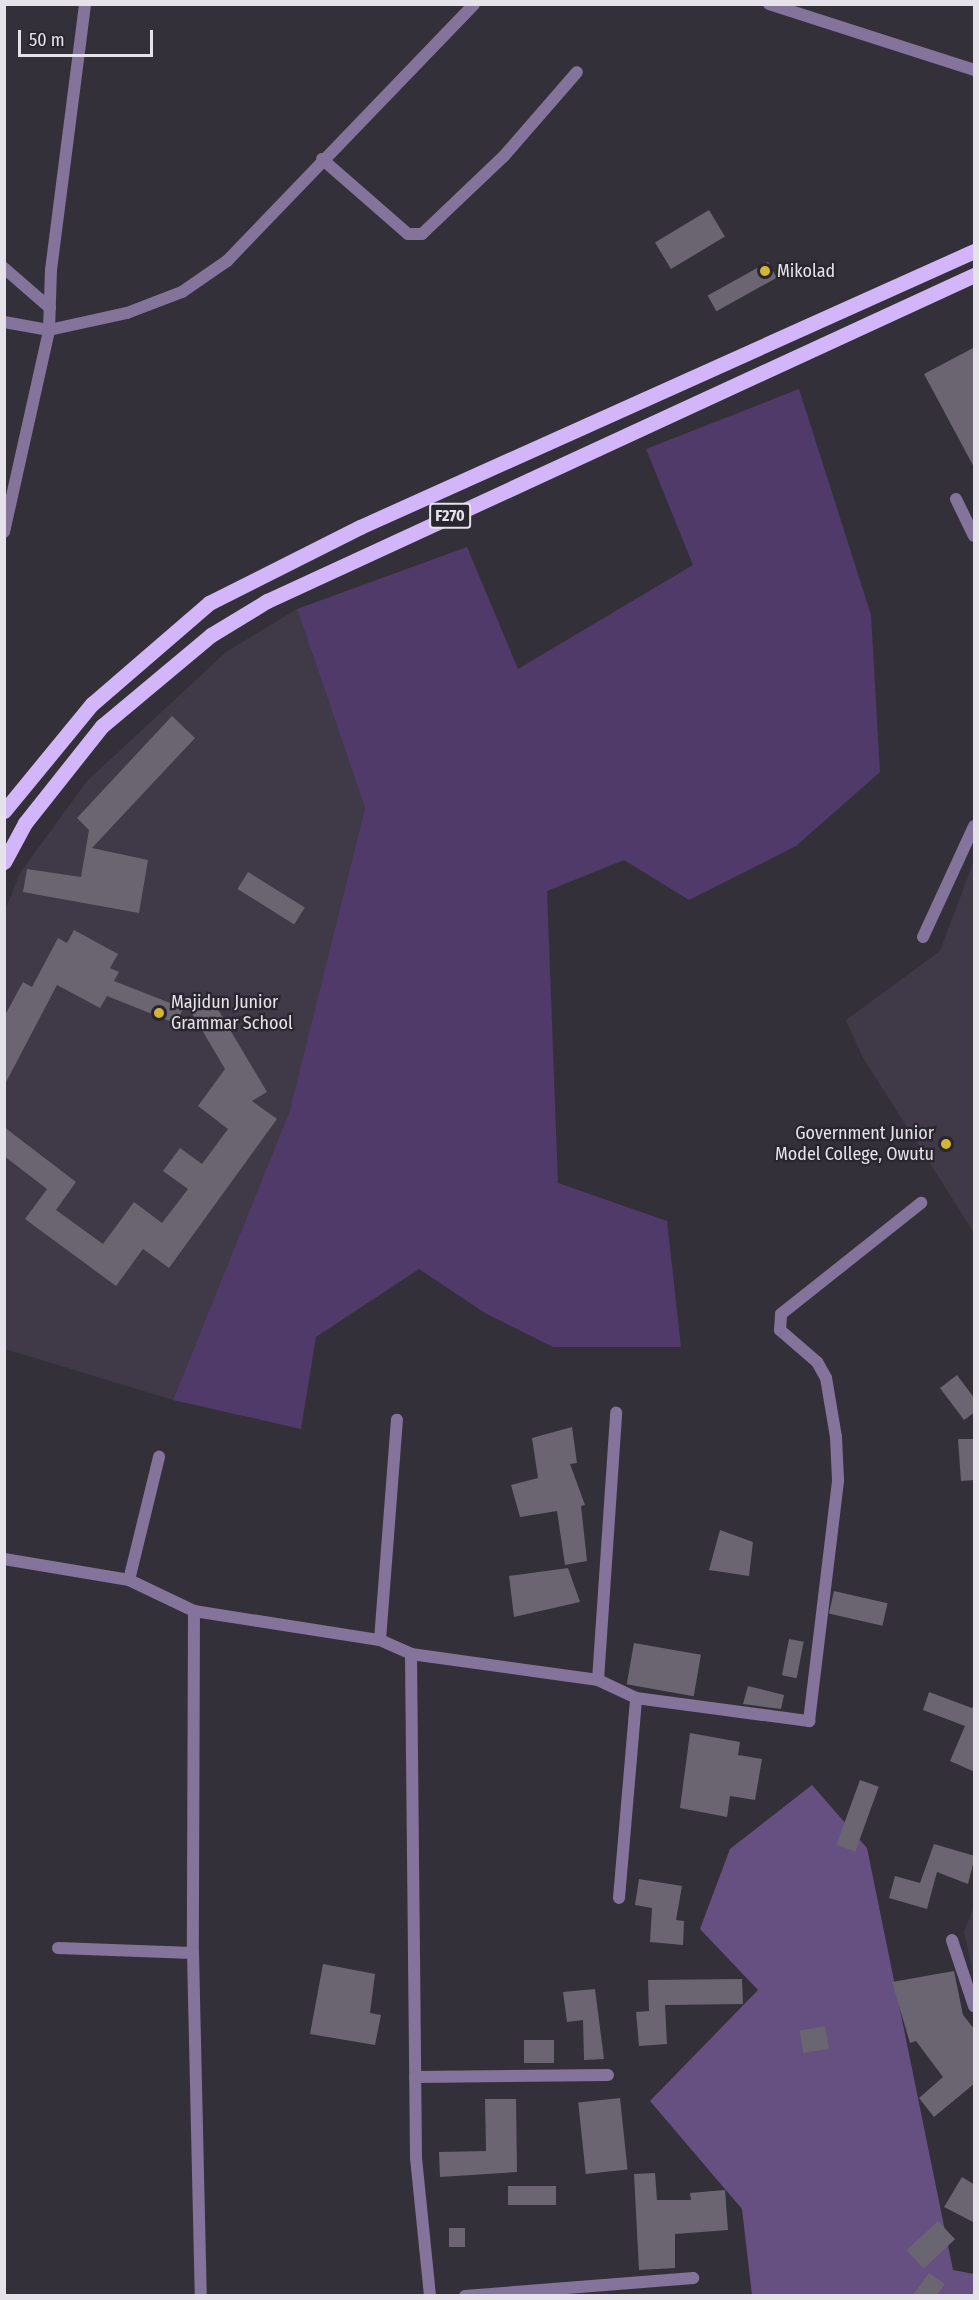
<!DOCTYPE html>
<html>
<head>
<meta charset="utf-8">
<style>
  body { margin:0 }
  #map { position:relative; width:979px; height:2300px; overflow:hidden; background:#34303a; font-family:"Fira Sans Condensed",sans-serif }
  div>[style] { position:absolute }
  .built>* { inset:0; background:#3f3948 }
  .green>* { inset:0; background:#4f3a69 }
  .forest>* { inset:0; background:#655081 }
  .building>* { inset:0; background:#6a6570; transform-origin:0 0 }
  .minor>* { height:12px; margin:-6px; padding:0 6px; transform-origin:6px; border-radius:6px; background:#84739b }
  .primary>* { height:15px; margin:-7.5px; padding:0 7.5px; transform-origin:7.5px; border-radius:7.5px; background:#d2b6f9 }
  .dots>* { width:16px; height:16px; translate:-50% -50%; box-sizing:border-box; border:3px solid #2a2630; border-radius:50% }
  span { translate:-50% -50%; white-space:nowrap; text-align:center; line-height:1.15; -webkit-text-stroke:4.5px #2a2630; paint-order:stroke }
  .shield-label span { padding:2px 4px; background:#2a2630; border:2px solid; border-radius:4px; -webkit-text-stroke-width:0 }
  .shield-label { font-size:16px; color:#e5e2e9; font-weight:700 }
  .poi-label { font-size:18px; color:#e5e2e9 }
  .left { translate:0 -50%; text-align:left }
  .right { translate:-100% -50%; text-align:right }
  .frame { position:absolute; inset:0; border:6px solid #e5e2e9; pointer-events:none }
  .scale { position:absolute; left:18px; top:30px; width:135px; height:27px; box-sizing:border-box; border:3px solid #e5e2e9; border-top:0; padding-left:8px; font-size:18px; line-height:21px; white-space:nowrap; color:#e5e2e9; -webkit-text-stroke:4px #2a2630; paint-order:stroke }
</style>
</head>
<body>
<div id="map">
  <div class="built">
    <i style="clip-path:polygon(297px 609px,365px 808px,289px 1114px,173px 1400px,5px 1349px,4px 913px,20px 873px,87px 781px,226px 652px)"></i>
    <i style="clip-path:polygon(974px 861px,974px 1233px,862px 1056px,846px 1020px,940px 951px)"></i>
    <i style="clip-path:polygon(974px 1906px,974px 1977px,964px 1932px)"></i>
  </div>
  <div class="green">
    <i style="clip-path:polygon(799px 389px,871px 615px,880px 772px,796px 846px,689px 900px,624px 860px,547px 891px,558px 1183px,667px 1221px,681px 1347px,553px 1347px,485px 1313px,419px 1269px,316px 1337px,301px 1429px,173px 1400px,289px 1113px,365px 808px,297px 609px,467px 547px,518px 669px,693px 565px,646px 449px)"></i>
  </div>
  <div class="forest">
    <i style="clip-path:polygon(812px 1785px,867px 1848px,953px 2270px,974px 2274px,974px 2295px,752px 2295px,742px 2209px,650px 2101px,758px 1990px,700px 1929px,730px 1849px)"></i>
  </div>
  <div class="building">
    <i style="left:709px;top:210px;width:31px;height:63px;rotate:59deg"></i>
    <i style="left:768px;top:262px;width:18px;height:69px;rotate:61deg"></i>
    <i style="clip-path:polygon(975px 347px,975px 469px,924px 374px)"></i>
    <i style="clip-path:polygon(172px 716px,195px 738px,92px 848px,148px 860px,139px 913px,23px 892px,27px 869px,81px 877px,89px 830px,77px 818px)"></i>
    <i style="left:248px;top:872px;width:67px;height:20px;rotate:32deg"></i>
    <i style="clip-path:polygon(74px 930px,118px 954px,110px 968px,119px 972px,114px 981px,183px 1008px,177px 1024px,107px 996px,100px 1008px,57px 985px,4px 1086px,4px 1017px,23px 982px,32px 987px,58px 938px,67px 943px)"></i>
    <i style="clip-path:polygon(210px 996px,267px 1092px,252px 1101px,277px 1119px,169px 1268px,143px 1249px,116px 1286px,25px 1219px,47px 1189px,4px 1156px,4px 1127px,76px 1182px,56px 1210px,103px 1244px,134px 1202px,162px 1223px,188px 1189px,163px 1171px,180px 1148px,202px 1164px,228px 1129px,198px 1106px,225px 1069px,189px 1008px)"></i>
    <i style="clip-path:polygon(957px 1375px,975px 1399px,975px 1412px,964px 1420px,940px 1388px)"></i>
    <i style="clip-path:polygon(572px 1427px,577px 1463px,570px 1464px,585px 1505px,581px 1506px,587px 1561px,565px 1565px,557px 1511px,520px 1517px,511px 1485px,538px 1478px,532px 1438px)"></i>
    <i style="clip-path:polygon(958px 1439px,975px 1439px,975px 1480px,961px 1481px)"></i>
    <i style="clip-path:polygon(720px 1530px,753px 1542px,749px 1576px,709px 1570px)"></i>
    <i style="clip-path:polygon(568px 1568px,580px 1602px,514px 1617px,509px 1576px)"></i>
    <i style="left:834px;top:1591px;width:55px;height:23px;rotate:13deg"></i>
    <i style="left:789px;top:1639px;width:15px;height:37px;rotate:11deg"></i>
    <i style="left:634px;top:1643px;width:68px;height:42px;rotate:10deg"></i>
    <i style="clip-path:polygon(748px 1686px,784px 1695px,781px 1709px,743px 1704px)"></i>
    <i style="clip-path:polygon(929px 1692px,972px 1708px,975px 1704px,975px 1772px,950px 1761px,965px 1726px,923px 1710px)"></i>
    <i style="clip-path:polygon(690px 1733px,740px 1742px,738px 1755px,762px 1759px,755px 1800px,730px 1796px,727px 1817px,680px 1808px)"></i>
    <i style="left:860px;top:1780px;width:20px;height:69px;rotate:20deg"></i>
    <i style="clip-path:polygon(934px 1844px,975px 1856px,968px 1884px,937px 1872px,927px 1909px,889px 1898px,895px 1876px,920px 1883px)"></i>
    <i style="clip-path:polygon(639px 1879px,682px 1886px,676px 1920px,684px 1921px,683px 1945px,650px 1942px,652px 1908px,635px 1905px)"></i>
    <i style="clip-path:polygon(323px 1964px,375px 1974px,370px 2013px,381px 2015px,375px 2045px,310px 2034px)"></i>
    <i style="clip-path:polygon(954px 1971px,963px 2015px,975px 2030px,975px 2083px,934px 2117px,919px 2098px,943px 2077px,916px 2041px,910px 2043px,892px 1982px)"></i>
    <i style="clip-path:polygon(742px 1979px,743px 2004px,665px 2005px,667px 2044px,639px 2046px,636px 2012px,649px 2011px,648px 1980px)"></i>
    <i style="clip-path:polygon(595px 1989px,604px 2059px,584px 2060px,583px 2020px,567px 2022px,563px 1992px)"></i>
    <i style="left:825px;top:2026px;width:23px;height:26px;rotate:80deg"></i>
    <i style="left:524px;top:2040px;width:30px;height:23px"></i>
    <i style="left:620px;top:2098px;width:72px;height:42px;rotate:84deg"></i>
    <i style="clip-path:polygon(485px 2099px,516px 2099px,517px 2172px,440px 2177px,439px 2152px,486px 2151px)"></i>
    <i style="clip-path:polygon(655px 2173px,657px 2200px,691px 2200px,690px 2193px,725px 2190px,728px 2230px,675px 2234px,675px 2268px,639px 2270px,634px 2174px)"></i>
    <i style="clip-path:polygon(962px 2177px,975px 2185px,975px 2223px,944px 2207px)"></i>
    <i style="left:556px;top:2186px;width:19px;height:48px;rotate:90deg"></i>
    <i style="left:938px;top:2221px;width:25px;height:43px;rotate:47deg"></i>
    <i style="left:449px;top:2228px;width:16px;height:19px"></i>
    <i style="clip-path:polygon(929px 2273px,945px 2284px,937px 2295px,913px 2295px)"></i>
  </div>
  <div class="minor">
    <i style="left:769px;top:4px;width:215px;rotate:17.8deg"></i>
    <i style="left:322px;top:159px;width:114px;rotate:41.1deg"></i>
    <i style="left:408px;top:234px;width:14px"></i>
    <i style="left:422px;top:234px;width:113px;rotate:-43.6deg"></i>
    <i style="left:504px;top:156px;width:111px;rotate:-49deg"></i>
    <i style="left:4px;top:268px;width:61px;rotate:41deg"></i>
    <i style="left:4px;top:322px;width:46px;rotate:10.1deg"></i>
    <i style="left:49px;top:330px;width:80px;rotate:-12.3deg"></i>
    <i style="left:127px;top:313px;width:59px;rotate:-20.9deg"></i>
    <i style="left:182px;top:292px;width:55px;rotate:-34.6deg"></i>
    <i style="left:227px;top:261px;width:356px;rotate:-46.1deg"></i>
    <i style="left:956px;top:499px;width:41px;rotate:64.1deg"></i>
    <i style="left:4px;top:532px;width:207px;rotate:-77.4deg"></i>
    <i style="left:49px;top:330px;width:60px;rotate:-88.1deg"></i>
    <i style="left:51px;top:270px;width:268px;rotate:-82.7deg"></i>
    <i style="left:923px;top:937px;width:122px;rotate:-65.3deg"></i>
    <i style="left:4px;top:1559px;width:127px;rotate:9.5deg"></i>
    <i style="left:129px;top:1580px;width:72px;rotate:25.5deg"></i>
    <i style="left:194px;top:1611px;width:188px;rotate:8.9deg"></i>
    <i style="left:380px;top:1640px;width:34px;rotate:24deg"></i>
    <i style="left:411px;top:1654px;width:189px;rotate:7.9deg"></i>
    <i style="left:598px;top:1680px;width:42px;rotate:25.3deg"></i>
    <i style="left:636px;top:1698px;width:175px;rotate:7.6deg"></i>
    <i style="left:809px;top:1721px;width:243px;rotate:-83.1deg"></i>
    <i style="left:838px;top:1480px;width:43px;rotate:-92.7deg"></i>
    <i style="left:836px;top:1437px;width:60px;rotate:-99.6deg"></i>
    <i style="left:826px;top:1378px;width:18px;rotate:-119deg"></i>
    <i style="left:817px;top:1362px;width:49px;rotate:-139.1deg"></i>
    <i style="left:780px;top:1330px;width:16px;rotate:-86deg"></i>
    <i style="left:781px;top:1314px;width:179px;rotate:-38.4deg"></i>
    <i style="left:129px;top:1580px;width:127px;rotate:-76.3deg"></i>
    <i style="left:194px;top:1611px;width:342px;rotate:90.2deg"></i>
    <i style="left:193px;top:1953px;width:343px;rotate:88.7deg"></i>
    <i style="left:380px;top:1640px;width:221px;rotate:-85.6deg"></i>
    <i style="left:411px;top:1654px;width:504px;rotate:89.43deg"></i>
    <i style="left:416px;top:2158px;width:139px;rotate:84.2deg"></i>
    <i style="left:598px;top:1680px;width:268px;rotate:-86.1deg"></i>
    <i style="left:619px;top:1898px;width:201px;rotate:-85.1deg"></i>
    <i style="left:952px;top:1940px;width:70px;rotate:71.6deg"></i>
    <i style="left:58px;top:1948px;width:135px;rotate:2.1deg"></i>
    <i style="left:415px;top:2077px;width:193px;rotate:-0.6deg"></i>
    <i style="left:465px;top:2296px;width:229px;rotate:-4.5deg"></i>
  </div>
  <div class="primary">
    <i style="left:4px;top:811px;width:139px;rotate:-50.6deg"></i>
    <i style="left:92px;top:704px;width:155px;rotate:-40.8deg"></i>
    <i style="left:209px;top:603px;width:169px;rotate:-26.7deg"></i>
    <i style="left:360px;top:527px;width:673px;rotate:-24.2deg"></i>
    <i style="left:4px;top:862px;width:44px;rotate:-61.7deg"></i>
    <i style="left:25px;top:823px;width:124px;rotate:-51.6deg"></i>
    <i style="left:102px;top:726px;width:142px;rotate:-39.9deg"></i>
    <i style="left:211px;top:635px;width:66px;rotate:-31.3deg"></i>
    <i style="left:267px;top:601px;width:779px;rotate:-24.75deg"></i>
  </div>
  <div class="dots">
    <i style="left:765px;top:271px;background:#d6b534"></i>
    <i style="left:159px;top:1013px;background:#d6b534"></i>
    <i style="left:946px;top:1144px;background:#d6b534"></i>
  </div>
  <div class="shield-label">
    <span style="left:450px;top:516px">F270</span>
  </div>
  <div class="poi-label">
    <span class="left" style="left:777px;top:271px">Mikolad</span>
    <span class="left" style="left:171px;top:1013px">Majidun Junior<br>Grammar School</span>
    <span class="right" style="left:934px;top:1144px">Government Junior<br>Model College, Owutu</span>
  </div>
  <div class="frame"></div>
  <div class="scale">50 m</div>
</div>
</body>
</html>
